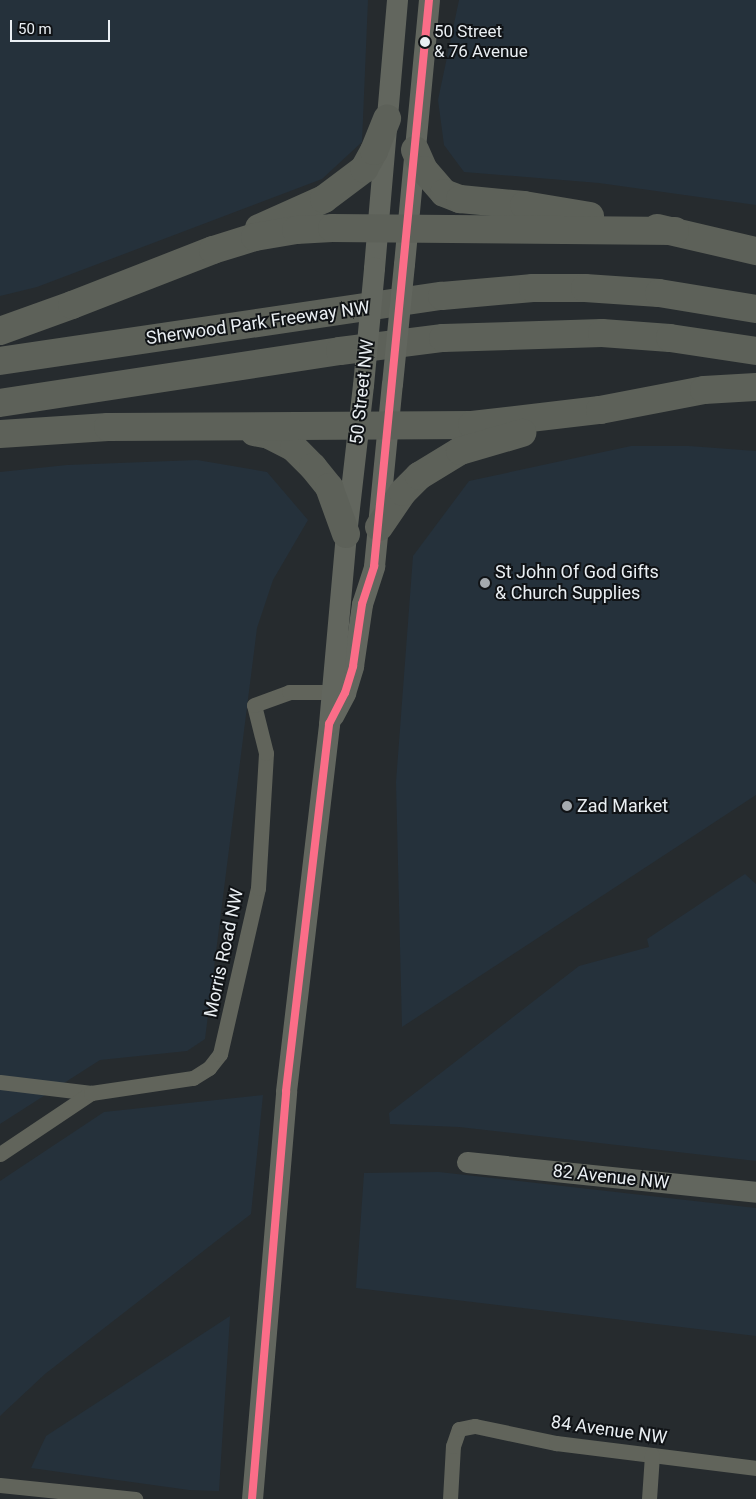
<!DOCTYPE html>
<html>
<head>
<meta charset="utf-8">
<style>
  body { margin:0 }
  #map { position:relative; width:756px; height:1499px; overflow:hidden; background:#262b2e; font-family:Roboto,sans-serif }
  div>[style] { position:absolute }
  .built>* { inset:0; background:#25313b }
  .street>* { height:15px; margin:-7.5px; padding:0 7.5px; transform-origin:7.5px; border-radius:7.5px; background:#61645b }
  .secondary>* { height:21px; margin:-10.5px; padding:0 10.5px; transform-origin:10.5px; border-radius:10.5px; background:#62665e }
  .highway>* { height:28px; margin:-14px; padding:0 14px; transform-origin:14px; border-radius:14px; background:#5d6159 }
  .secondary-bridge>* { height:21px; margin:-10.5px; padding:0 10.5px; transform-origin:10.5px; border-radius:10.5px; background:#62665e }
  .bus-1>* { height:8px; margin:-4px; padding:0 4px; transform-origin:4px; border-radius:4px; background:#fb6d88 }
  .dots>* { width:14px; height:14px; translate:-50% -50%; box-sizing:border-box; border:2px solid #101316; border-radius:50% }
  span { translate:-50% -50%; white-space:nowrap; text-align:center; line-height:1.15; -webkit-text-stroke:4px #101316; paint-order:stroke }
  .bus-label { font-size:17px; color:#eaeff3 }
  .left { translate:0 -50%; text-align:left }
  .street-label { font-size:18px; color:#eaeff3 }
  .poi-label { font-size:18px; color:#eaeff3 }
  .scale { position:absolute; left:10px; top:20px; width:100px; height:22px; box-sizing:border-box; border:2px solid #eaeff3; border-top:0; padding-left:6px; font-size:15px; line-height:18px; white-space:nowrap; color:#eaeff3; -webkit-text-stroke:4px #101316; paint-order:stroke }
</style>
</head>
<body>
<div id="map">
  <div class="built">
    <i style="clip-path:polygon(0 0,368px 0,362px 142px,322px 179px,37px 287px,0 296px)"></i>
    <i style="clip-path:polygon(459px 0,756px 0,756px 205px,599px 183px,464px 172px,444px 145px,438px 100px)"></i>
    <i style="clip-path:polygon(631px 446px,689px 446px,756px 451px,756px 795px,402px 1027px,396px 782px,413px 556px,469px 481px)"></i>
    <i style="clip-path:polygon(197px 460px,267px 472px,308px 520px,273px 580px,257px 628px,205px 1039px,187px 1051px,100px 1060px,0 1124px,0 472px,67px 465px)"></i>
    <i style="clip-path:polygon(745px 874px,756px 884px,756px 1161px,459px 1127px,390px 1124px,389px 1113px,579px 966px,649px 947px,647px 939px)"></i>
    <i style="clip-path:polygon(263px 1095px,251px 1214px,45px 1374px,0 1416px,0 1181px,104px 1112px)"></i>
    <i style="clip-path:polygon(439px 1172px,756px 1208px,756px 1336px,356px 1288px,364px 1173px)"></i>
    <i style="clip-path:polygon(230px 1316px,219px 1491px,189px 1490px,31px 1468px,46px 1436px)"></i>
  </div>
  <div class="street">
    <i style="left:0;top:1082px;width:92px;rotate:6.9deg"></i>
    <i style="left:0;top:1154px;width:110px;rotate:-33.8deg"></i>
    <i style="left:91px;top:1093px;width:103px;rotate:-8.4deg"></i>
    <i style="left:193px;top:1078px;width:19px;rotate:-32deg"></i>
    <i style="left:209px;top:1068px;width:18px;rotate:-52deg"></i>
    <i style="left:220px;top:1054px;width:170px;rotate:-77.1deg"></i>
    <i style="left:258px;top:888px;width:135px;rotate:-86.6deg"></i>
    <i style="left:266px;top:753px;width:49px;rotate:-104deg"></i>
    <i style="left:254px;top:705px;width:37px;rotate:-20deg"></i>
    <i style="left:289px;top:692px;width:51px"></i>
    <i style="left:0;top:1485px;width:136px;rotate:5.9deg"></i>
    <i style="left:450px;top:1499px;width:53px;rotate:-86.8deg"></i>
    <i style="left:453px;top:1446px;width:18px;rotate:-71deg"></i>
    <i style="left:459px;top:1429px;width:16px;rotate:-11deg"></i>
    <i style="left:475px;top:1426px;width:83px;rotate:11.9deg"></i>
    <i style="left:556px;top:1443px;width:202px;rotate:7.1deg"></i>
    <i style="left:649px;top:1499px;width:44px;rotate:-86.1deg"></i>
  </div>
  <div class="secondary">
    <i style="left:404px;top:264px;width:265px;rotate:-84.6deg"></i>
    <i style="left:374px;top:268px;width:269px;rotate:-85.1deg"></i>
    <i style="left:333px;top:716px;width:26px;rotate:-62deg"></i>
    <i style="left:345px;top:693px;width:28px;rotate:-73deg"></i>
    <i style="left:353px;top:666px;width:63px;rotate:-81.7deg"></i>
    <i style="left:362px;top:604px;width:40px;rotate:-72deg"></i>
    <i style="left:374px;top:566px;width:183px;rotate:-84.4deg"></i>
    <i style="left:467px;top:1162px;width:291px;rotate:5.9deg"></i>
    <i style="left:252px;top:1499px;width:409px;rotate:-85.2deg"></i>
    <i style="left:286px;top:1091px;width:370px;rotate:-83.3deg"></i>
    <i style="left:329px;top:724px;width:191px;rotate:-84.9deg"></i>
    <i style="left:346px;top:534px;width:150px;rotate:-83.5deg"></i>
  </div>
  <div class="highway">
    <i style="left:415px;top:150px;width:22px;rotate:66deg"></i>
    <i style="left:424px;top:170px;width:30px;rotate:49deg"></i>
    <i style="left:444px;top:193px;width:17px;rotate:21deg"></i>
    <i style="left:460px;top:199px;width:64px;rotate:5.4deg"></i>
    <i style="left:524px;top:205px;width:67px;rotate:9.5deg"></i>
    <i style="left:259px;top:228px;width:71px;rotate:-24deg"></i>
    <i style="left:324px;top:199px;width:50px;rotate:-36.9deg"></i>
    <i style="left:364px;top:169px;width:21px;rotate:-61deg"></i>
    <i style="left:374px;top:151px;width:35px;rotate:-68deg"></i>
    <i style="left:657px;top:228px;width:102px;rotate:13.1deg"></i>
    <i style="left:0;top:331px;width:77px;rotate:-19.9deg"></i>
    <i style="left:72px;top:305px;width:151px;rotate:-21.3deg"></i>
    <i style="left:213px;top:250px;width:44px;rotate:-17.2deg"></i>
    <i style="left:255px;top:237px;width:42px;rotate:-9.7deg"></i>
    <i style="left:296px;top:230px;width:36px;rotate:-3deg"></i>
    <i style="left:332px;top:228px;width:343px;rotate:0.5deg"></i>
    <i style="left:0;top:361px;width:447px;rotate:-8.4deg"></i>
    <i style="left:442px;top:296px;width:91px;rotate:-5deg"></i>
    <i style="left:533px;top:288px;width:52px"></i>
    <i style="left:585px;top:288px;width:74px;rotate:3.9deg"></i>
    <i style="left:659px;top:293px;width:98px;rotate:9.4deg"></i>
    <i style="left:0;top:403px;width:344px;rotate:-8.7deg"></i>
    <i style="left:340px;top:351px;width:104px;rotate:-7.2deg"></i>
    <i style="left:443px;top:338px;width:159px;rotate:-1.8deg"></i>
    <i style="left:602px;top:333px;width:68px;rotate:4.2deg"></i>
    <i style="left:670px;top:338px;width:87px;rotate:8.6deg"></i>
    <i style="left:254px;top:432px;width:15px;rotate:11deg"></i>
    <i style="left:269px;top:435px;width:28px;rotate:27deg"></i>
    <i style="left:294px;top:448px;width:27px;rotate:45deg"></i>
    <i style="left:313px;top:467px;width:26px;rotate:51deg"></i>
    <i style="left:329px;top:487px;width:50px;rotate:70.1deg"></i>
    <i style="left:0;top:434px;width:108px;rotate:-3.7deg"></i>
    <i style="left:108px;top:427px;width:364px;rotate:-0.3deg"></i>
    <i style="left:472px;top:425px;width:129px;rotate:-6.7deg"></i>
    <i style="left:600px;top:410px;width:106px;rotate:-10.9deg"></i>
    <i style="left:704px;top:390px;width:52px;rotate:-3.3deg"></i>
    <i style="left:379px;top:527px;width:42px;rotate:-55.6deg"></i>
    <i style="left:403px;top:492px;width:23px;rotate:-45deg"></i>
    <i style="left:419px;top:476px;width:48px;rotate:-31.4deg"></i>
    <i style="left:460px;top:451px;width:65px;rotate:-16.2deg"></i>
  </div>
  <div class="secondary-bridge">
    <i style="left:392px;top:384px;width:121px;rotate:-84.3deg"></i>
    <i style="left:363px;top:385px;width:118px;rotate:-84.6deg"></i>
  </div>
  <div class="bus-1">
    <i style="left:252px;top:1499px;width:409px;rotate:-85.2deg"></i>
    <i style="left:286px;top:1091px;width:370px;rotate:-83.3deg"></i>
    <i style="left:329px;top:724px;width:35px;rotate:-63deg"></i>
    <i style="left:345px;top:693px;width:28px;rotate:-73deg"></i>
    <i style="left:353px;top:666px;width:63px;rotate:-81.7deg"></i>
    <i style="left:362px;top:604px;width:40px;rotate:-72deg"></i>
    <i style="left:374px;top:566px;width:569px;rotate:-84.45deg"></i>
  </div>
  <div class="dots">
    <i style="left:425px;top:42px;background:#eaeff3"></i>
    <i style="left:485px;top:583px;background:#a5aaae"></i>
    <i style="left:567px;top:806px;background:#a5aaae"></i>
  </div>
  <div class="bus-label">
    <span class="left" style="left:434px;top:42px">50 Street<br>&amp; 76 Avenue</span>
  </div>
  <div class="street-label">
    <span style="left:258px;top:323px;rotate:-8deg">Sherwood Park Freeway NW</span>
    <span style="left:362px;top:392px;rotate:-84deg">50 Street NW</span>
    <span style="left:224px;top:953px;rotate:-78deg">Morris Road NW</span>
    <span style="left:611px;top:1177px;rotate:6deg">82 Avenue NW</span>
    <span style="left:609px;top:1430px;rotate:8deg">84 Avenue NW</span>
  </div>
  <div class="poi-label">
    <span class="left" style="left:495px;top:583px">St John Of God Gifts<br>&amp; Church Supplies</span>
    <span class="left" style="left:577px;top:806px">Zad Market</span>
  </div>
  <div class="scale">50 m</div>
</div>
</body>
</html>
